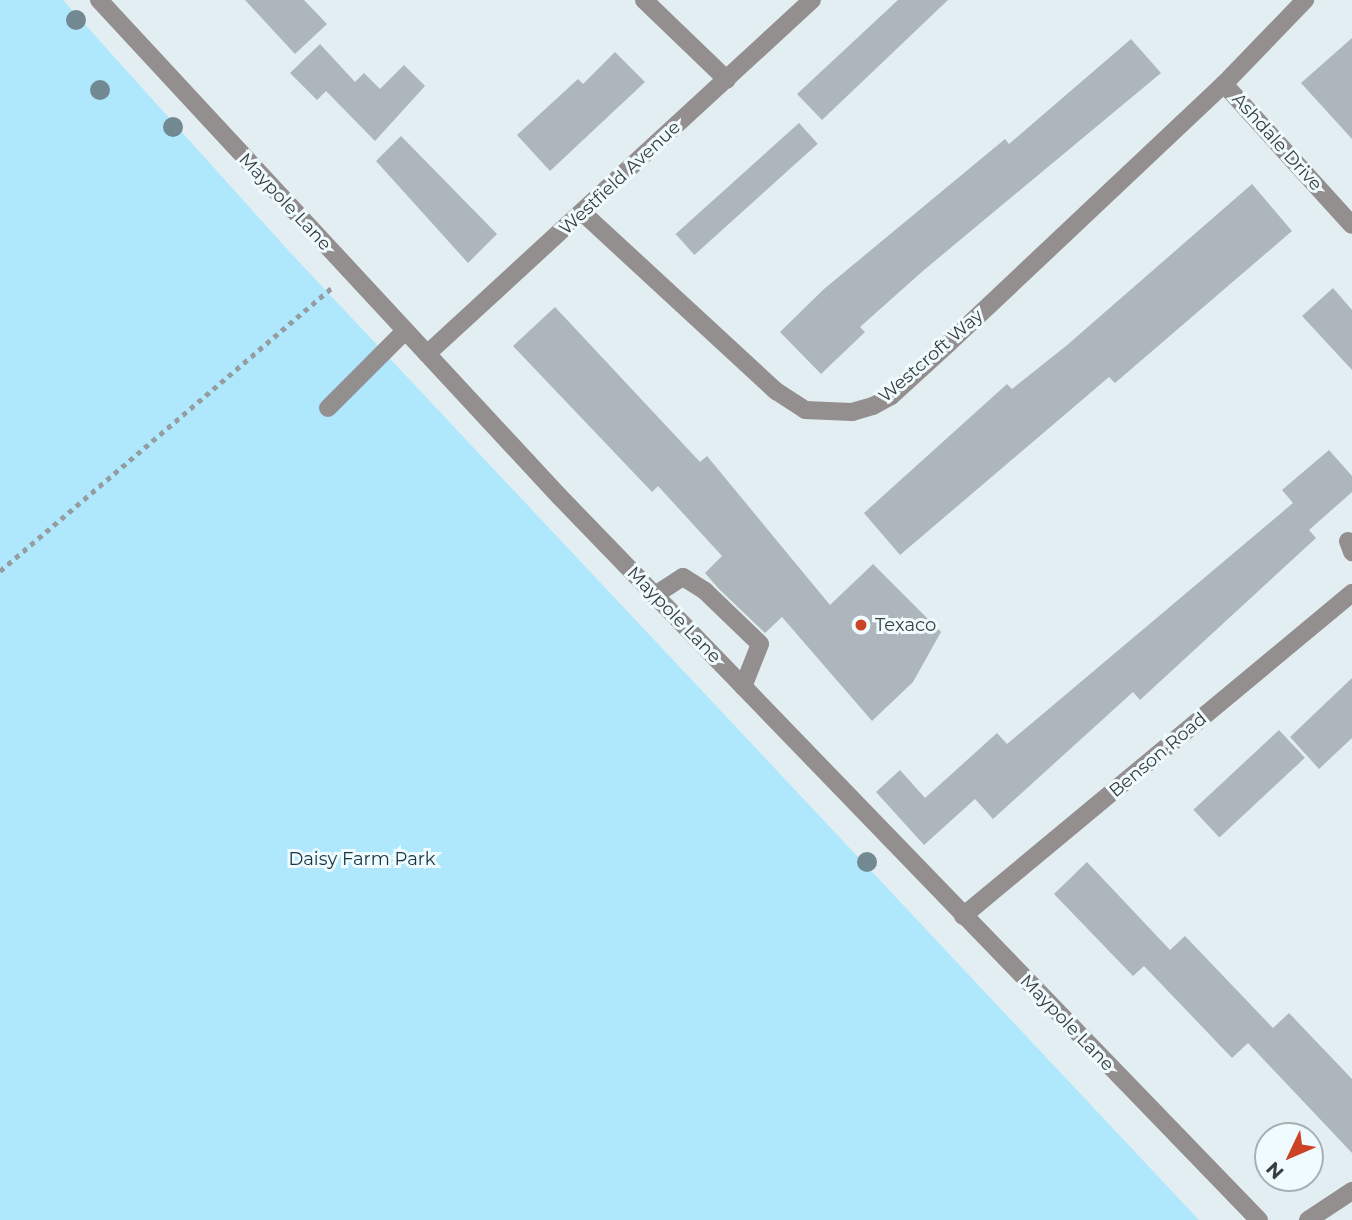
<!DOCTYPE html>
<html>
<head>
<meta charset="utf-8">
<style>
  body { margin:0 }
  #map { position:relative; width:1352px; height:1220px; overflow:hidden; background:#e3eef2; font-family:Montserrat,sans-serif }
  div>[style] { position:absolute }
  .green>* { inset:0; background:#afe8fc }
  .building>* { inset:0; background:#adb7bb; transform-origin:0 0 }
  .path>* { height:4.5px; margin-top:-2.25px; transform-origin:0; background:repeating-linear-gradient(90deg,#959da0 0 5px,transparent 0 10px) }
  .minor>* { height:18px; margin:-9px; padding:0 9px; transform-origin:9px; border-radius:9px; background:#938f8e }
  .trees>* { width:20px; height:20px; margin:-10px; border-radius:50%; background:#738991 }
  .dots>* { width:19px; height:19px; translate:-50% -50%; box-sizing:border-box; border:4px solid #f0fbff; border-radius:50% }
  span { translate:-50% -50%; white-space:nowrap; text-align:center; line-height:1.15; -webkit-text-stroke:6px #f0fbff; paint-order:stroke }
  .street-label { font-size:18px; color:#393d3f }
  .poi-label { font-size:18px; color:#393d3f }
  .left { translate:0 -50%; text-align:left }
  .park-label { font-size:18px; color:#183742 }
  .north { position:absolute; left:1254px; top:1122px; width:70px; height:70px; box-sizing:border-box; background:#f0fbff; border:2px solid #a7afb2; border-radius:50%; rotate:226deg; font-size:19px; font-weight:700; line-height:28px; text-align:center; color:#393d3f }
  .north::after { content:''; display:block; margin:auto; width:24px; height:32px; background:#cd4326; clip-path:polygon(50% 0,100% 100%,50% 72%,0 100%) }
</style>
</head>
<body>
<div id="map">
  <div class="green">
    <i style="clip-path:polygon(0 0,63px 0,287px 249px,1199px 1220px,0 1220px)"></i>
  </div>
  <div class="building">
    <i style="clip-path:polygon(245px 0,304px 0,327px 24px,295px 54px)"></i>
    <i style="clip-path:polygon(898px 0,948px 0,822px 120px,797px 94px)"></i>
    <i style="clip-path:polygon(1352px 38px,1352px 139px,1301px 83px)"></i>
    <i style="clip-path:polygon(1131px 39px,1161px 73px,924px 270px,860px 327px,865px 332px,821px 374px,780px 332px,824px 289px,1005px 139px,1009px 144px)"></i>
    <i style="clip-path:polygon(320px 44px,355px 82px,364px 73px,380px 89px,404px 65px,425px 86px,375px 141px,326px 91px,317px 100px,290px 73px)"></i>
    <i style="clip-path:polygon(615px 52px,645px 82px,550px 171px,517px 135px,578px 79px,583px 84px)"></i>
    <i style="left:799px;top:123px;width:28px;height:166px;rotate:48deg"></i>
    <i style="clip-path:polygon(401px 136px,497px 234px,468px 263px,376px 161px)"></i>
    <i style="clip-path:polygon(1252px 184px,1292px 231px,1115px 383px,1109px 377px,900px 555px,864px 513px,1007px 384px,1012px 389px,1066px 346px)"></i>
    <i style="clip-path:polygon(1333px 288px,1352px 310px,1352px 370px,1302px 316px)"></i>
    <i style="clip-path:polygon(555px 307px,700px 462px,707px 456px,830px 605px,873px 564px,941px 632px,913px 682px,872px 721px,782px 617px,765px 633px,719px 589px,705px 573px,722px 556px,658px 486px,652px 492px,513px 346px)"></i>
    <i style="clip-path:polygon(1329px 450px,1352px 476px,1352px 492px,1309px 530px,1316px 538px,1140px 700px,1133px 692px,993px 819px,975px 799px,924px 845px,876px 792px,900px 770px,925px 798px,997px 733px,1007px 744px,1293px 503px,1282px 490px)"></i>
    <i style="clip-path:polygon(1352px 678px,1352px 738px,1319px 769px,1290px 737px)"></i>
    <i style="left:1279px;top:730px;width:38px;height:117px;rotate:47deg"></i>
    <i style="clip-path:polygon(1087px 862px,1170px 950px,1185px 936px,1273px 1028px,1289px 1013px,1352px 1079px,1352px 1153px,1248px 1043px,1232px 1058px,1144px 966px,1133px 976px,1054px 894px)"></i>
  </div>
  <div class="path">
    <i style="left:0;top:571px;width:437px;rotate:-40.5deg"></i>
  </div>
  <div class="minor">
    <i style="left:99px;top:0;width:676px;rotate:47.16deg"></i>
    <i style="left:559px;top:496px;width:1007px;rotate:45.97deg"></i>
    <i style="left:644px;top:0;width:115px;rotate:43.9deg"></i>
    <i style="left:1224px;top:84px;width:190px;rotate:47.8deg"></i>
    <i style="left:583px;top:213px;width:263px;rotate:42.7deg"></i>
    <i style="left:776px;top:391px;width:35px;rotate:33deg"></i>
    <i style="left:805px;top:410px;width:47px;rotate:2.4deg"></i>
    <i style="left:852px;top:412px;width:22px;rotate:-16deg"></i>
    <i style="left:873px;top:406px;width:21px;rotate:-29deg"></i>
    <i style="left:891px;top:396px;width:77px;rotate:-42.4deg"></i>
    <i style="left:948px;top:344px;width:379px;rotate:-43.3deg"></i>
    <i style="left:1224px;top:84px;width:117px;rotate:-46deg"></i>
    <i style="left:427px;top:354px;width:523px;rotate:-42.6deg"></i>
    <i style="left:328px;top:408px;width:109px;rotate:-45deg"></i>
    <i style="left:1348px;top:541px;width:12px;rotate:70deg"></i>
    <i style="left:655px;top:595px;width:33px;rotate:-33deg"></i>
    <i style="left:683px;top:577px;width:26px;rotate:32deg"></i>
    <i style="left:705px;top:591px;width:76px;rotate:43.9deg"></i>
    <i style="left:760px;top:644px;width:46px;rotate:111.6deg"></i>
    <i style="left:963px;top:916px;width:506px;rotate:-39.7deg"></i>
    <i style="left:1308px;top:1220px;width:53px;rotate:-33.4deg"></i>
  </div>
  <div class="trees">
    <i style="left:76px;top:20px"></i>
    <i style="left:100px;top:90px"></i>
    <i style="left:173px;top:127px"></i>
    <i style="left:867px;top:862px"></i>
  </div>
  <div class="dots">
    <i style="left:861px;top:625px;background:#cd4326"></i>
  </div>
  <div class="street-label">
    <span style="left:1277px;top:142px;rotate:48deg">Ashdale Drive</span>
    <span style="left:620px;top:178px;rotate:-43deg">Westfield Avenue</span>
    <span style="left:285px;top:202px;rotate:47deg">Maypole Lane</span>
    <span style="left:931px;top:356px;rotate:-41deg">Westcroft Way</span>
    <span style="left:674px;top:615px;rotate:46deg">Maypole Lane</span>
    <span style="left:1158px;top:755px;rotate:-40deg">Benson Road</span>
    <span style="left:1067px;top:1023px;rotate:46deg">Maypole Lane</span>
  </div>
  <div class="poi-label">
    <span class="left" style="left:875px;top:625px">Texaco</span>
  </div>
  <div class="park-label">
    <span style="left:362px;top:859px">Daisy Farm Park</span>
  </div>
  <div class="north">N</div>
</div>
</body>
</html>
